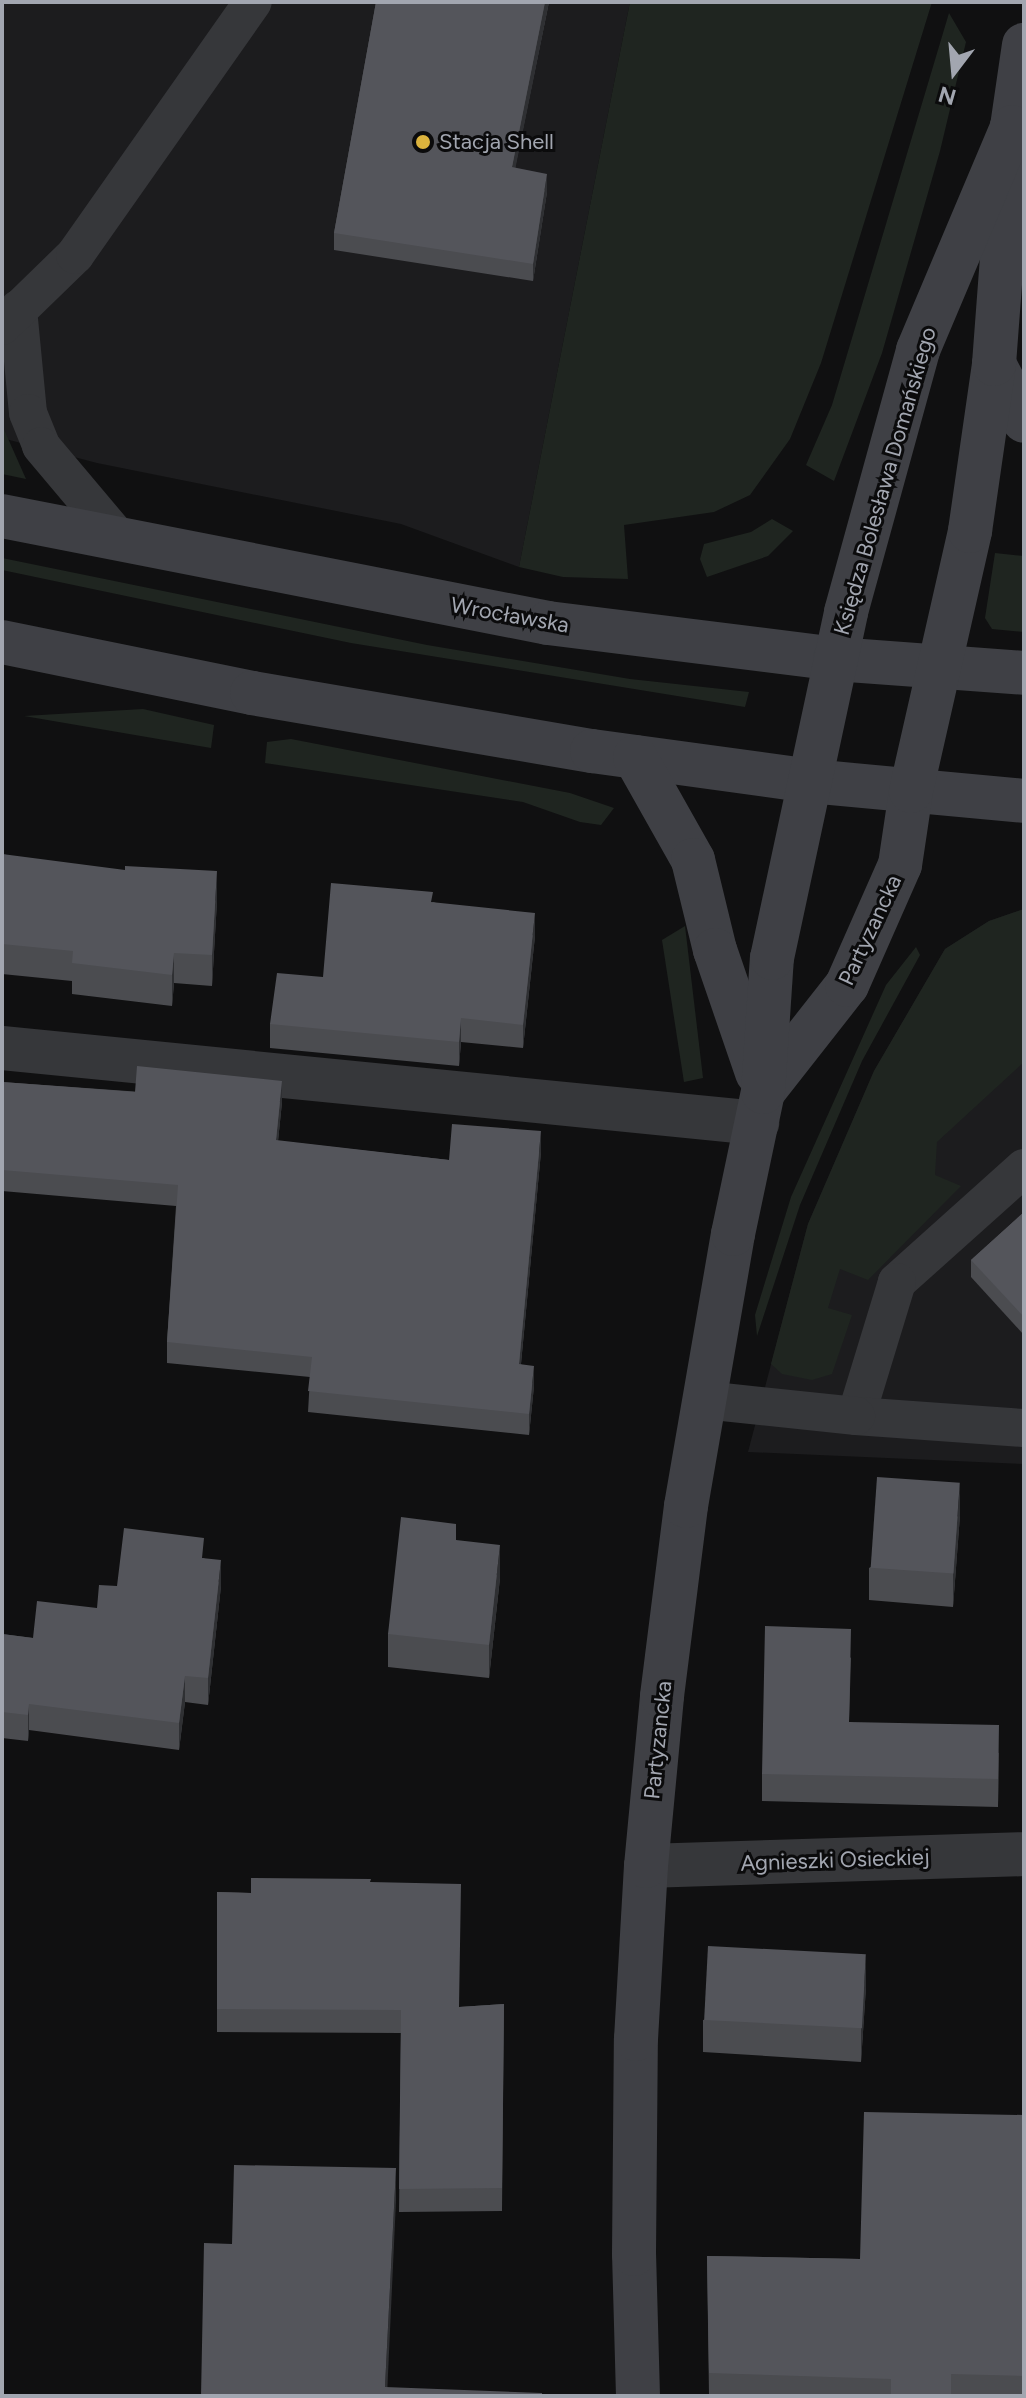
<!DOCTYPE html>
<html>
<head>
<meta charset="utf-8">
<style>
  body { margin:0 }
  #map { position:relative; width:1026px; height:2398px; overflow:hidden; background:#101011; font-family:Figtree,sans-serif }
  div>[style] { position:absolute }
  .built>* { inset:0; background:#1c1c1e }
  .green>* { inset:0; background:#1f2520 }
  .lane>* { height:38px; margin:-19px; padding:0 19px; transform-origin:19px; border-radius:19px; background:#36373a }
  .street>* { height:44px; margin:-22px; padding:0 22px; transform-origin:22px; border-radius:22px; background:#36373a }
  .secondary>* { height:44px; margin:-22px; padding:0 22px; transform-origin:22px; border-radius:22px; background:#3f4045 }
  .wall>* { inset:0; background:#4b4c50 }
  .shaded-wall>* { inset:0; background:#2f3033 }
  .building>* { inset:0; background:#54555b; transform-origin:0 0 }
  .dots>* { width:22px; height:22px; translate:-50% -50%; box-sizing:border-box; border:4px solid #0b0b0c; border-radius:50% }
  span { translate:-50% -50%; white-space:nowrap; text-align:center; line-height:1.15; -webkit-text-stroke:6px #0b0b0c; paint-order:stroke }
  .poi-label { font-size:22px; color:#a2a6b0 }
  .left { translate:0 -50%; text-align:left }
  .street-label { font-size:22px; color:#a2a6b0 }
  .frame { position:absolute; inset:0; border:4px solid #a2a6b0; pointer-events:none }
  .north { position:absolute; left:914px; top:32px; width:80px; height:80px; -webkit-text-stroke:6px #0b0b0c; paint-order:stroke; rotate:196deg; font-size:22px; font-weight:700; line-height:32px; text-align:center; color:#a2a6b0 }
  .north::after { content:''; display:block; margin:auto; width:28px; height:36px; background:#a2a6b0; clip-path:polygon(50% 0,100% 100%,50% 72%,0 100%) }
</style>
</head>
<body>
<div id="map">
  <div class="built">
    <i style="clip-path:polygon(2px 2px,630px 2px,519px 567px,401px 524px,97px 463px,2px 438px)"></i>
    <i style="clip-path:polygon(1024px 909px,1024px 1464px,748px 1452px,808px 1224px,874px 1071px,945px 949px,989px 921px)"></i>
  </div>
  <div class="green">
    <i style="clip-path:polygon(630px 2px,932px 2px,821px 363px,790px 439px,750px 495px,714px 512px,624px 525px,628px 579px,563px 577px,519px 567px)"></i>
    <i style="clip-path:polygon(949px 13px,966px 42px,940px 151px,882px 353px,834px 481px,806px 465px,832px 405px)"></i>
    <i style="clip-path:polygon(2px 425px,26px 479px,2px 474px)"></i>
    <i style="clip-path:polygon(772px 519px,793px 531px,768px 556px,707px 577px,700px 559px,704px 544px,751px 532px)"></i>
    <i style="clip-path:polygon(995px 553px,1024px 556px,1024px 632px,992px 629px,985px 618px)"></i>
    <i style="clip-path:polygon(2px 558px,427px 645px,630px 679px,749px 692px,745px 707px,351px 643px,2px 570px)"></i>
    <i style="clip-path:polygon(143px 709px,214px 725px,211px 748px,24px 716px)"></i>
    <i style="clip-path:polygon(291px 739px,570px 793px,614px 808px,601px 825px,580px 822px,523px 802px,265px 763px,267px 742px)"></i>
    <i style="clip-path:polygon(1024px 909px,1024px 1062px,937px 1142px,935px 1175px,961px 1186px,868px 1280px,840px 1269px,828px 1308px,852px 1315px,832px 1374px,812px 1380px,782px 1374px,771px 1364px,808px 1224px,874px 1071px,945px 949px,989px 921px)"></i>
    <i style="clip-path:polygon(685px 926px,703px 1078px,684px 1082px,662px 940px)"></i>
    <i style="clip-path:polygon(916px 947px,920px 955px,862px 1061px,800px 1205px,757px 1336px,755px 1315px,791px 1197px,886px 985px)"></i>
  </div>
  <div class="lane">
    <i style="left:18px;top:309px;width:104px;rotate:84.5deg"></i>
    <i style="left:28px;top:413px;width:35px;rotate:68deg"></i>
    <i style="left:41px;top:446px;width:124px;rotate:49.9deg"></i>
    <i style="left:2px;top:326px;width:102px;rotate:-44.2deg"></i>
    <i style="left:75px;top:255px;width:309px;rotate:-54.9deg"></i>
    <i style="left:1024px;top:1168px;width:171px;rotate:138.1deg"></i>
    <i style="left:897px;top:1282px;width:140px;rotate:107deg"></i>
    <i style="left:856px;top:1416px;width:168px;rotate:4.1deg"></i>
    <i style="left:704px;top:1400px;width:153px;rotate:6deg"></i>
  </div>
  <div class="street">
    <i style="left:2px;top:1048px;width:759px;rotate:5.67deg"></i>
    <i style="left:646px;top:1866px;width:378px;rotate:-1.8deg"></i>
  </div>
  <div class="secondary">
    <i style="left:994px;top:364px;width:64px;rotate:62.2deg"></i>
    <i style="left:2px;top:516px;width:556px;rotate:11.09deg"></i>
    <i style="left:548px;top:623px;width:289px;rotate:7.1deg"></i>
    <i style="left:835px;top:659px;width:190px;rotate:4.2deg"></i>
    <i style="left:2px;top:642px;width:255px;rotate:11.5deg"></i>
    <i style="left:252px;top:693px;width:345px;rotate:9.7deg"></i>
    <i style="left:592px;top:751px;width:220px;rotate:7.8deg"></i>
    <i style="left:810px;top:781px;width:215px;rotate:5.3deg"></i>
    <i style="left:635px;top:757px;width:118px;rotate:60.6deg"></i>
    <i style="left:693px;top:860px;width:93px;rotate:76.3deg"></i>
    <i style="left:715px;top:950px;width:130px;rotate:71.1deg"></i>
    <i style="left:763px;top:1092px;width:136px;rotate:-51.9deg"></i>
    <i style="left:847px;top:985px;width:131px;rotate:-66.2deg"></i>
    <i style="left:900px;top:865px;width:75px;rotate:-81.5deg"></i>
    <i style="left:911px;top:791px;width:267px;rotate:-77.2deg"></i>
    <i style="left:970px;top:531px;width:169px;rotate:-81.8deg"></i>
    <i style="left:994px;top:364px;width:238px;rotate:-85.7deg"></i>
    <i style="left:1012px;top:127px;width:83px;rotate:-81.7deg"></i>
    <i style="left:638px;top:2396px;width:142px;rotate:-91.6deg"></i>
    <i style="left:634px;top:2254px;width:215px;rotate:-89.5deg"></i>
    <i style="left:636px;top:2039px;width:173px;rotate:-86.7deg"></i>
    <i style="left:646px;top:1866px;width:171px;rotate:-84.6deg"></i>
    <i style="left:662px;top:1696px;width:192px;rotate:-82.8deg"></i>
    <i style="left:686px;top:1506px;width:276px;rotate:-80.2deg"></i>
    <i style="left:733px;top:1234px;width:145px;rotate:-78.1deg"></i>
    <i style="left:763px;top:1092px;width:134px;rotate:-86.2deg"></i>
    <i style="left:772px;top:958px;width:354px;rotate:-77.9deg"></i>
    <i style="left:846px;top:612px;width:272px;rotate:-74.6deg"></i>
    <i style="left:918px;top:350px;width:242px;rotate:-67.1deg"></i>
  </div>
  <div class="wall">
    <i style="clip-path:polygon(376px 2px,549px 2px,515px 168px,547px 192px,533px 281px,334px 250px,334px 233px)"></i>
    <i style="clip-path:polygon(2px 854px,217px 901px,212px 986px,174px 983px,172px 1006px,72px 994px,72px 981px,2px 974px)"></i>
    <i style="clip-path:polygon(433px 902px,535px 936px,523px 1048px,461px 1042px,459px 1066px,270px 1048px,270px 1024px,323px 977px)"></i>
    <i style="clip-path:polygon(2px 1082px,282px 1102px,278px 1141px,449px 1160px,541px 1152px,521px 1364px,534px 1386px,529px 1435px,308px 1412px,310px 1377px,167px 1363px,167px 1342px,176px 1206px,2px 1191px)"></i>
    <i style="clip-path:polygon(1024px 1212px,1024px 1335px,971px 1277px,971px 1260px)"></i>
    <i style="clip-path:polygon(960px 1515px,953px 1607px,869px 1600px,869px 1568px)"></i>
    <i style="clip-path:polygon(456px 1540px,500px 1578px,489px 1678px,388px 1667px,388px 1634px)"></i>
    <i style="clip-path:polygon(204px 1558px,221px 1586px,208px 1705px,185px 1702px,179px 1750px,29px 1730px,28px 1741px,2px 1738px,2px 1634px,33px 1638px,97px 1608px,117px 1586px)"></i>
    <i style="clip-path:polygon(851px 1657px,849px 1722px,999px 1753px,998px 1807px,762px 1801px,762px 1774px)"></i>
    <i style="clip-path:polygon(371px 1882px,459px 2007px,504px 2004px,502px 2211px,399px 2212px,401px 2033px,217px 2032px,217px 1892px,251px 1893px)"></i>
    <i style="clip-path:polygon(866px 1987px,861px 2062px,703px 2052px,703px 2020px)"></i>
    <i style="clip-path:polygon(1024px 2115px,1024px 2396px,746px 2396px,709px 2395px,707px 2256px,860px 2259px)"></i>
  </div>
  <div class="shaded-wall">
    <i style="clip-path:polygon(545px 2px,549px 2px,512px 185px,512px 167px)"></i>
    <i style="clip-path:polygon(547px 174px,547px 192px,533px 281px,533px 264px)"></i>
    <i style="clip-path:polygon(217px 871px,217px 901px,212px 986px,212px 955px)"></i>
    <i style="clip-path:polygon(535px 913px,535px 936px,523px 1048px,523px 1025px)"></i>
    <i style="clip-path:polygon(174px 953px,174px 983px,172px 1006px,172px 975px)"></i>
    <i style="clip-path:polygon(461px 1018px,461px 1042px,459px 1066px,459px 1042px)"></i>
    <i style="clip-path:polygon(282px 1081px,282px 1102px,276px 1161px,276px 1140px)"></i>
    <i style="clip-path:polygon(541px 1131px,541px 1152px,519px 1384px,519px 1364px)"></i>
    <i style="clip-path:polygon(534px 1366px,534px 1386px,529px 1435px,529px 1414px)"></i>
    <i style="clip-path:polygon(960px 1483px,960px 1515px,953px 1607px,953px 1575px)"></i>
    <i style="clip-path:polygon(500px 1545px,500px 1578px,489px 1678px,489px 1645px)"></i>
    <i style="clip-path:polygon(221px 1560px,221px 1586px,208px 1705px,208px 1678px)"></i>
    <i style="clip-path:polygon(185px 1676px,185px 1702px,179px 1750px,179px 1723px)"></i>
    <i style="clip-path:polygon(29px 1704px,29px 1730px,28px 1741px,28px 1715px)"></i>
    <i style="clip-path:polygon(999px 1725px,999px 1753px,998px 1807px,998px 1779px)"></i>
    <i style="clip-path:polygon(866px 1955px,866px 1987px,861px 2062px,861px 2029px)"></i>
    <i style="clip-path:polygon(396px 2168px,396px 2201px,387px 2396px,385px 2387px)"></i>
  </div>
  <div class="building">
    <i style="clip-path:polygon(376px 2px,545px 2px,512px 167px,547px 174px,533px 264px,334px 233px)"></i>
    <i style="clip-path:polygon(2px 854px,125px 870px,125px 866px,217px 871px,212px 955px,174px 953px,172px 975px,72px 963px,73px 951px,2px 944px)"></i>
    <i style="clip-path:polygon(331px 883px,433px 892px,431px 902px,535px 913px,523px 1025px,461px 1018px,459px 1042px,270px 1024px,277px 973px,323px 977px)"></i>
    <i style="clip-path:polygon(137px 1066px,282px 1081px,276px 1140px,449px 1160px,452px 1124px,541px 1131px,519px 1364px,534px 1366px,529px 1414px,308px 1391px,312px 1357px,167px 1342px,178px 1185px,2px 1170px,2px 1082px,135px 1092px)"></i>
    <i style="clip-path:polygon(1024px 1212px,1024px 1317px,971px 1260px)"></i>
    <i style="left:877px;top:1477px;width:83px;height:91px;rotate:4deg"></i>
    <i style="clip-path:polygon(401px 1517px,456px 1524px,456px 1540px,500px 1545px,489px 1645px,388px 1634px)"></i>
    <i style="clip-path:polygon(124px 1528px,204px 1538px,202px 1558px,221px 1560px,208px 1678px,185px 1676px,179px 1723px,29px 1704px,28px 1715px,2px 1712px,2px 1634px,33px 1638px,37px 1601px,97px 1608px,99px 1585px,117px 1586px)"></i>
    <i style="clip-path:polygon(765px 1626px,851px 1629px,849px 1722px,999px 1725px,998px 1779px,762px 1774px)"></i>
    <i style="clip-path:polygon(251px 1878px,371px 1879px,370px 1882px,461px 1884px,459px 2007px,504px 2004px,502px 2188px,399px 2189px,401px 2010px,217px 2009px,217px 1892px,251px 1893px)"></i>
    <i style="left:708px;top:1946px;width:158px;height:74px;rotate:3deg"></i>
    <i style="clip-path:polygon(864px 2112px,1024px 2115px,1024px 2376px,951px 2374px,951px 2396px,891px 2396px,891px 2379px,709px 2373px,707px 2256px,860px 2259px)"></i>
    <i style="clip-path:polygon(234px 2165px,396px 2168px,385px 2387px,542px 2393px,542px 2396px,201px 2396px,204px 2243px,232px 2244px)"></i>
  </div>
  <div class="dots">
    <i style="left:423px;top:142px;background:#dcb33d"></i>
  </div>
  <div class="poi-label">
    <span class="left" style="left:439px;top:142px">Stacja Shell</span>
  </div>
  <div class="street-label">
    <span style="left:885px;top:481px;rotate:-74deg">Księdza Bolesława Domańskiego</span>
    <span style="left:510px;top:615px;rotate:10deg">Wrocławska</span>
    <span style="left:870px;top:930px;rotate:-65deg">Partyzancka</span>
    <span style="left:658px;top:1740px;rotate:-84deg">Partyzancka</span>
    <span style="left:835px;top:1860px;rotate:-2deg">Agnieszki Osieckiej</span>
  </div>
  <div class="frame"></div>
  <div class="north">N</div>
</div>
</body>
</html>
